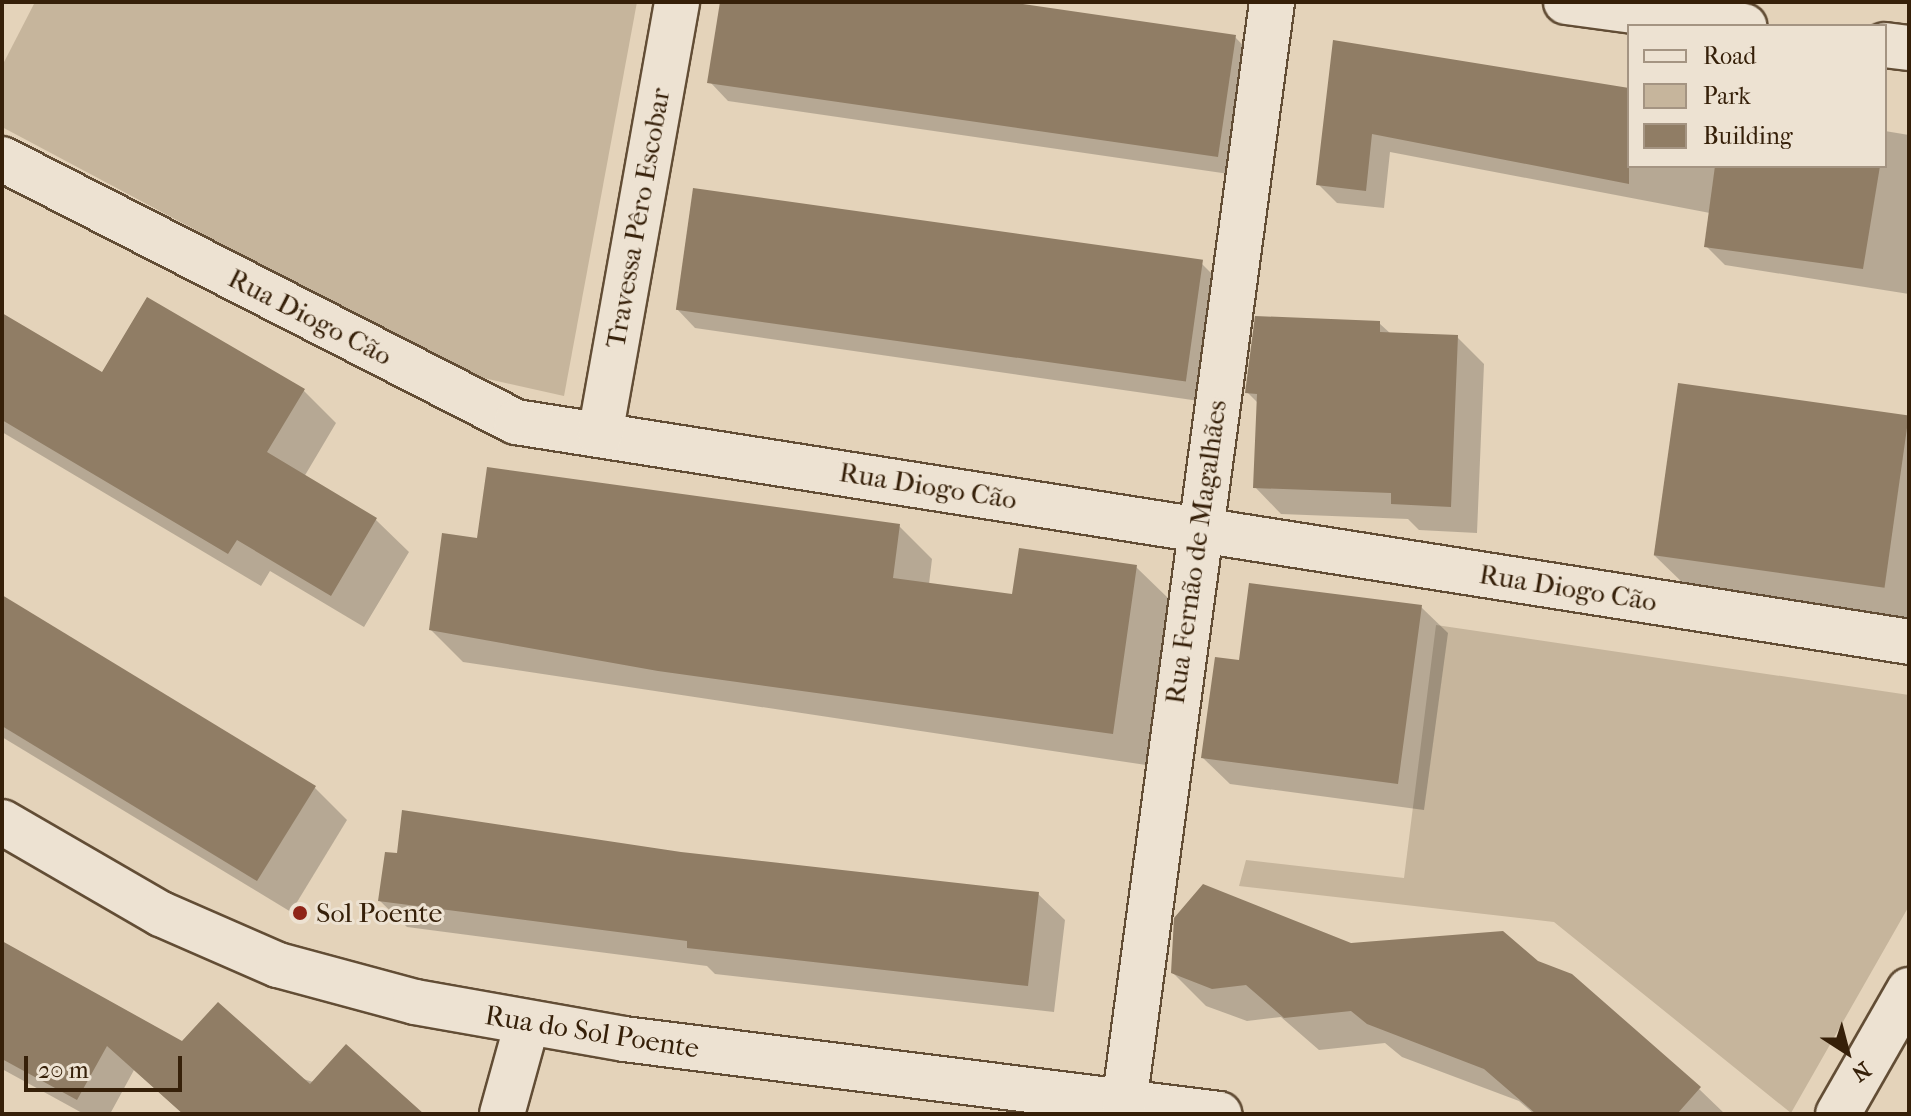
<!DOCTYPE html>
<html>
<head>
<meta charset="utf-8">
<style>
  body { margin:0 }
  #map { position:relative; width:1911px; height:1116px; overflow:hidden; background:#e4d3ba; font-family:"IM FELL French Canon",serif }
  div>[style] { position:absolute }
  .green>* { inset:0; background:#c6b59c }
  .shadow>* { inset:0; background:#0003 }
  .building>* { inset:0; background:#907d65; transform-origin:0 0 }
  .roads { filter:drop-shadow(2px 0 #624d35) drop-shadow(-2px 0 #624d35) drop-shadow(0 2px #624d35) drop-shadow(0 -2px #624d35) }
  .minor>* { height:44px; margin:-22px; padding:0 22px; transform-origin:22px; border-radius:22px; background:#ede2d2 }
  .dots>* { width:22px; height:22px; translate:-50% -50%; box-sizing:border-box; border:4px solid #ede2d2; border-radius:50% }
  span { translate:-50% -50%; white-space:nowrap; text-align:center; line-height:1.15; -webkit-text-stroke:6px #ede2d2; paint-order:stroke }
  .street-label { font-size:28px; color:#362009 }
  .poi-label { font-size:28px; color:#362009 }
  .left { translate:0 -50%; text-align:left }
  .frame { position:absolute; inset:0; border:4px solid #362009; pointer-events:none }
  .legend { position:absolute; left:1627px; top:24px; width:260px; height:144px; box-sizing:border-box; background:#ede2d2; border:2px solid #a49482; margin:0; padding:10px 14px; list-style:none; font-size:24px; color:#362009 }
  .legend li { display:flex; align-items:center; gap:16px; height:40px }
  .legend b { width:40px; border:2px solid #a49482 }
  .north { position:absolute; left:1807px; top:1012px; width:80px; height:80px; -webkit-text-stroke:6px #ede2d2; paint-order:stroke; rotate:144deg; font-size:22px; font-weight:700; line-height:32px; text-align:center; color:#362009 }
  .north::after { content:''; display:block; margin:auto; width:28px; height:36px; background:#362009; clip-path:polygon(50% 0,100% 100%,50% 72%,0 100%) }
  .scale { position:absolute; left:24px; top:1056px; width:158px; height:36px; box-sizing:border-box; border:4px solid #362009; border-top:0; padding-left:10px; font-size:24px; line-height:28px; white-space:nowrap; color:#362009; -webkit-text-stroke:6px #ede2d2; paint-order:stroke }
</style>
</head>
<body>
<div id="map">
  <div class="green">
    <i style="clip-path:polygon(35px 2px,637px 2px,564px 396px,466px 374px,2px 127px,2px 66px)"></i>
    <i style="clip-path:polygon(1436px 625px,1909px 695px,1909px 906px,1791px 1113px,1554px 922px,1239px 886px,1246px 860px,1404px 878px)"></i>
  </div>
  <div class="shadow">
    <i style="clip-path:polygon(722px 2px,992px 2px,1235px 37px,1253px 56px,1236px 175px,728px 101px,710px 82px)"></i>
    <i style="clip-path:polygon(1335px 42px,1629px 89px,1629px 166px,1885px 166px,1885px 131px,1909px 135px,1909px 294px,1725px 265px,1706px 246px,1710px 213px,1390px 152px,1384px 208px,1337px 203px,1318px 184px)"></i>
    <i style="clip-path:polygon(1202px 264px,1221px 283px,1213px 403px,695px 328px,677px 309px)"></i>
    <i style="clip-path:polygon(2px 315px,103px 375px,304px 391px,336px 423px,304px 477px,376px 520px,409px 552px,364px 627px,270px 571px,261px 586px,2px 432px)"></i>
    <i style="clip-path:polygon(1379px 323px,1391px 334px,1457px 337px,1484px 364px,1477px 533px,1419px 530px,1408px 519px,1281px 514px,1255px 487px,1258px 403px,1247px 392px)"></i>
    <i style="clip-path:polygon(1909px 419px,1909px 623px,1687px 587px,1654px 555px)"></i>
    <i style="clip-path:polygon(899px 526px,932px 559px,929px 584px,1014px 596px,1136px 567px,1169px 599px,1146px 765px,463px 662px,431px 630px,479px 541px)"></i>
    <i style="clip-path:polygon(2px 597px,314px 787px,347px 820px,291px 912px,2px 737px)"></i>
    <i style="clip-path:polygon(1421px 607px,1448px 633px,1424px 810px,1230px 784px,1203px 758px,1241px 662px)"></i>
    <i style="clip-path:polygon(681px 854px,1038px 894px,1065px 920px,1054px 1012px,715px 974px,707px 966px,407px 927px,380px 901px)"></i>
    <i style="clip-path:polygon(1176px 918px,1699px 1089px,1725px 1114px,1534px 1114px,1519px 1101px,1402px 1057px,1385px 1043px,1319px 1050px,1281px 1017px,1247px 1021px,1206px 1006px,1173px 973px)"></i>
    <i style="clip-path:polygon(2px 943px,183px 1043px,420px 1114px,183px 1114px,134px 1070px,110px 1114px,84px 1114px,2px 1069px)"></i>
  </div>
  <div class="building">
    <i style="clip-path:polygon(720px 2px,1009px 2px,1236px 35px,1218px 157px,707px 83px)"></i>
    <i style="clip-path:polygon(1333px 40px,1629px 88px,1629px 184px,1372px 134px,1366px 191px,1316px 185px)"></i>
    <i style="clip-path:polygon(1715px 166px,1880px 166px,1863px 269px,1704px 247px)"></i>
    <i style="left:693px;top:188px;width:515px;height:123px;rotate:8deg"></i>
    <i style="clip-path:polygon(147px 297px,305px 389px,267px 452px,377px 518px,331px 596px,237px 540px,228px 554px,2px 420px,2px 313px,102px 372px)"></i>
    <i style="clip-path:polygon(1255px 316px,1380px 321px,1380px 332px,1458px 335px,1451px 507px,1391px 504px,1391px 493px,1253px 488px,1257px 394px,1245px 393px)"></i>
    <i style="left:1678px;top:383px;width:233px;height:174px;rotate:8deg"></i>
    <i style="clip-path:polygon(487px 467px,900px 524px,893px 578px,1012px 594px,1019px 548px,1137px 565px,1113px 734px,658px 671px,429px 630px,442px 533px,477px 538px)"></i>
    <i style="clip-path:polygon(1249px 583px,1422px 605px,1398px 784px,1201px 758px,1215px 657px,1239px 660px)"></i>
    <i style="clip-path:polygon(2px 595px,316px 786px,257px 881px,2px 726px)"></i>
    <i style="clip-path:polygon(402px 810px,681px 852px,1039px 892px,1028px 986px,687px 948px,687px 941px,378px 901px,385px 852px,397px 853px)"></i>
    <i style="clip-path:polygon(1203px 884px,1351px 943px,1503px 931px,1538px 961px,1572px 974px,1701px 1087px,1677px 1114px,1536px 1114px,1484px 1069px,1367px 1024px,1351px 1011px,1284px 1018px,1246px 985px,1212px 989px,1171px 973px,1174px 918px)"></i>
    <i style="clip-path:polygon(2px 941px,182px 1041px,218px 1002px,310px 1084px,346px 1044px,424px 1114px,183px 1114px,107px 1046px,77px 1100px,2px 1059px)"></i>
  </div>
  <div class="roads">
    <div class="minor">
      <i style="left:1566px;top:2px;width:180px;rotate:7.7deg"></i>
      <i style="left:1885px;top:45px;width:24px;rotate:7deg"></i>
      <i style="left:2px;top:159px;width:577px;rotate:27.1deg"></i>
      <i style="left:516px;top:422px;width:1410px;rotate:8.97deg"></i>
      <i style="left:600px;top:435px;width:440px;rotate:-79.9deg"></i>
      <i style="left:2px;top:822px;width:184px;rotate:30.1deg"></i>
      <i style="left:161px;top:914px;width:128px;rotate:23.6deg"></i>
      <i style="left:278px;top:965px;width:142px;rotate:15.1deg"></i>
      <i style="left:415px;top:1002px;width:212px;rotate:10deg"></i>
      <i style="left:624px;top:1039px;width:600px;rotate:7.18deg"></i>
      <i style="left:1124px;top:1104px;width:1112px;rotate:-82.35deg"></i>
      <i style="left:502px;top:1114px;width:93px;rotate:-74.5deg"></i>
      <i style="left:1838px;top:1114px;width:143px;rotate:-60.2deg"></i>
    </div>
  </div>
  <div class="dots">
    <i style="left:300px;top:913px;background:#8f2418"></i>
  </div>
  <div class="street-label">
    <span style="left:638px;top:218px;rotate:-80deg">Travessa Pêro Escobar</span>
    <span style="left:310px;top:317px;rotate:27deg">Rua Diogo Cão</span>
    <span style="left:928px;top:486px;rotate:9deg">Rua Diogo Cão</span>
    <span style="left:1196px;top:552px;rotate:-82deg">Rua Fernão de Magalhães</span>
    <span style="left:1568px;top:588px;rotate:9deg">Rua Diogo Cão</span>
    <span style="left:592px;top:1032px;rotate:9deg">Rua do Sol Poente</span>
  </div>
  <div class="poi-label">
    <span class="left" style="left:316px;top:913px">Sol Poente</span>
  </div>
  <div class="frame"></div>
  <ul class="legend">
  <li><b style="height:10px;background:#ede2d2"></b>Road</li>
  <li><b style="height:22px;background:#c6b59c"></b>Park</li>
  <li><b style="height:22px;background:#907d65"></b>Building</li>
  </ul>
  <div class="north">N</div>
  <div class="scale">20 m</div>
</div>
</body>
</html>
